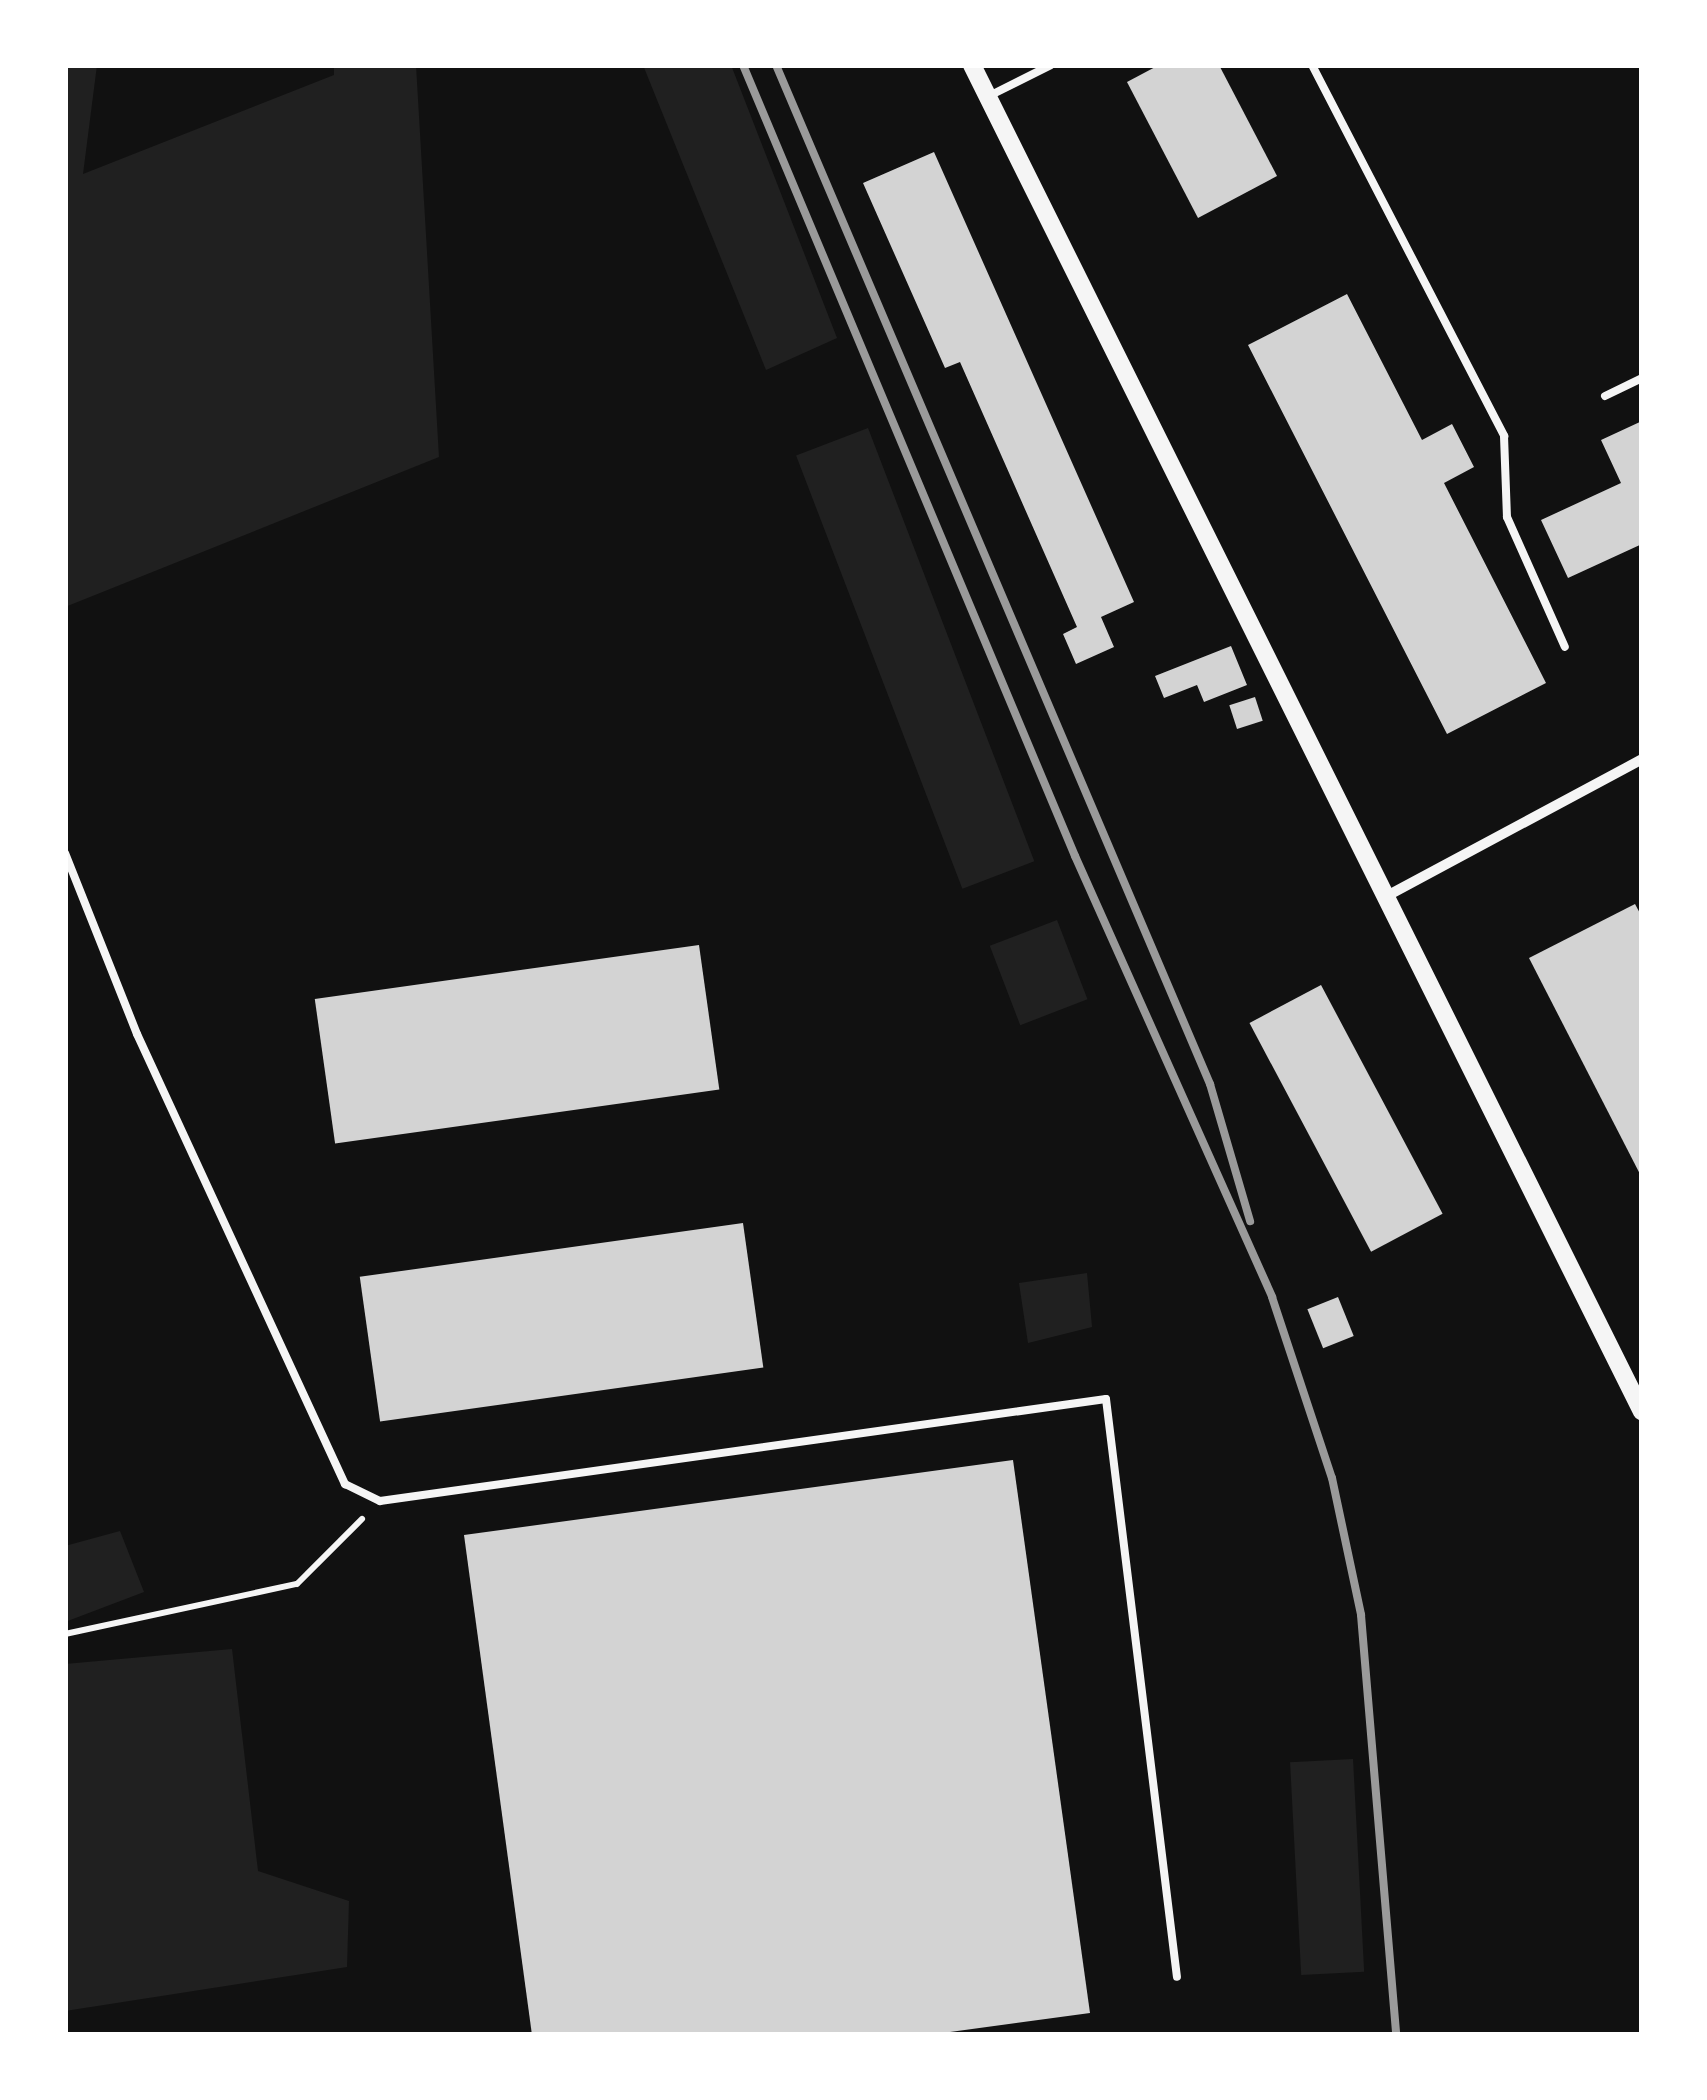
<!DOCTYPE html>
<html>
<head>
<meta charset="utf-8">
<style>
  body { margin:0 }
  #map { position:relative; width:1707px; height:2100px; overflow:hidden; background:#111; font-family:"Nunito Sans",sans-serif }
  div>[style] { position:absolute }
  .green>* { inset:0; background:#202020; transform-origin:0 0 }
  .building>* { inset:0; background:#d3d3d3; transform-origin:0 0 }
  .path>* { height:6px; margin:-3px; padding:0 3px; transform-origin:3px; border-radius:3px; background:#f5f5f5 }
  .service>* { height:8px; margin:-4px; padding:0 4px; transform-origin:4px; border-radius:4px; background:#f5f5f5 }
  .minor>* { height:10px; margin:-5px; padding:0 5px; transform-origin:5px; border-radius:5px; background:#f5f5f5 }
  .tertiary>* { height:18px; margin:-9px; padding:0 9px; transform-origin:9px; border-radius:9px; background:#f5f5f5 }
  .rail>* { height:8px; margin:-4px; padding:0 4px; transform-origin:4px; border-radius:4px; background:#9a9a9a }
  span { translate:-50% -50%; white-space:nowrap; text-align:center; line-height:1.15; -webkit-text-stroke:9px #fff; paint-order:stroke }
  .frame { position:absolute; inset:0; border:68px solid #fff; pointer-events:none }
</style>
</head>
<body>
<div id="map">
  <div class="green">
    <i style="clip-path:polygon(65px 65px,97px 65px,83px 174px,334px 75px,334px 65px,416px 65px,439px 457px,65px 607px)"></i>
    <i style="clip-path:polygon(643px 65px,731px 65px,837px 338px,766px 370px)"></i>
    <i style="left:868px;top:428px;width:464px;height:77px;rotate:69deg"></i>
    <i style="left:1057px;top:920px;width:85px;height:72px;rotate:69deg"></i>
    <i style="clip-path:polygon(1087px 1273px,1092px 1327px,1028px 1343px,1019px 1283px)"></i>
    <i style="clip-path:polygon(120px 1531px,144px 1592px,65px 1622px,65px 1546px)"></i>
    <i style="clip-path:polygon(232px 1649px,258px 1871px,349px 1901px,347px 1967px,65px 2011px,65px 1664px)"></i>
    <i style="left:1353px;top:1759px;width:213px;height:63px;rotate:87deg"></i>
  </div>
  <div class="building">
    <i style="clip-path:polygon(1159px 65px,1219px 65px,1277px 176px,1198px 218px,1127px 82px)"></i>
    <i style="clip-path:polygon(934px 152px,1134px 602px,1101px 617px,1114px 647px,1076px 664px,1063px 634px,1077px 627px,960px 362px,945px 368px,863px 183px)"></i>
    <i style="clip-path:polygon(1347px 294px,1422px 440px,1452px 424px,1474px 467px,1444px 483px,1546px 683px,1447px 734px,1248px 345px)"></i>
    <i style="clip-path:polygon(1642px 421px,1642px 544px,1568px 578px,1541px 520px,1621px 483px,1601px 440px)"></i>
    <i style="clip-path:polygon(1231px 646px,1247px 685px,1204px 702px,1197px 685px,1164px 698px,1155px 676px)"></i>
    <i style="left:1255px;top:697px;width:25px;height:27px;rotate:72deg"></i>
    <i style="clip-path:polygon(1635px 904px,1642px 917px,1642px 1178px,1529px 958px)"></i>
    <i style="left:699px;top:945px;width:146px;height:388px;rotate:82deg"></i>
    <i style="left:1321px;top:985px;width:259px;height:81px;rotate:62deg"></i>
    <i style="left:743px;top:1223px;width:146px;height:387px;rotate:82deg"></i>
    <i style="left:1338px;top:1297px;width:42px;height:33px;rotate:68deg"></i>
    <i style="clip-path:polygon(1013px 1460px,1090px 2013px,928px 2035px,532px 2035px,464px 1535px)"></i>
  </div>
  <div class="path">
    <i style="left:65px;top:1634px;width:237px;rotate:-12.2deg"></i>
    <i style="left:297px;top:1584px;width:92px;rotate:-45deg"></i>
  </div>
  <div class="service">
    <i style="left:1312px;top:65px;width:418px;rotate:62.6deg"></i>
    <i style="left:1504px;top:436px;width:81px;rotate:87.9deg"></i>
    <i style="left:1507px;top:517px;width:142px;rotate:66deg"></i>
    <i style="left:989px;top:96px;width:69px;rotate:-26.6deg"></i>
    <i style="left:1605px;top:396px;width:41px;rotate:-25.9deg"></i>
    <i style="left:65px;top:853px;width:195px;rotate:68.3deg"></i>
    <i style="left:137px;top:1034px;width:496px;rotate:65.2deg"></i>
    <i style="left:345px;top:1484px;width:39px;rotate:26deg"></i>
    <i style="left:380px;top:1501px;width:733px;rotate:-8deg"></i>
    <i style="left:1106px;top:1399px;width:582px;rotate:83deg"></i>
  </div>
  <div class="minor">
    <i style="left:1385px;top:897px;width:292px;rotate:-28.2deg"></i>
  </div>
  <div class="tertiary">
    <i style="left:972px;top:65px;width:1504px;rotate:63.55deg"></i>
  </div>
  <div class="rail">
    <i style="left:743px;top:65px;width:858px;rotate:67.23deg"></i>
    <i style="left:1075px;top:856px;width:483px;rotate:65.9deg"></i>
    <i style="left:1272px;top:1297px;width:191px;rotate:71.7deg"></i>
    <i style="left:1332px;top:1478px;width:140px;rotate:78deg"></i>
    <i style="left:1361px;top:1615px;width:421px;rotate:85.2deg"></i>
    <i style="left:776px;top:65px;width:1108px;rotate:66.93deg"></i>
    <i style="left:1210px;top:1084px;width:143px;rotate:73.7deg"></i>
  </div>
  <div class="frame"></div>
</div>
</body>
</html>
